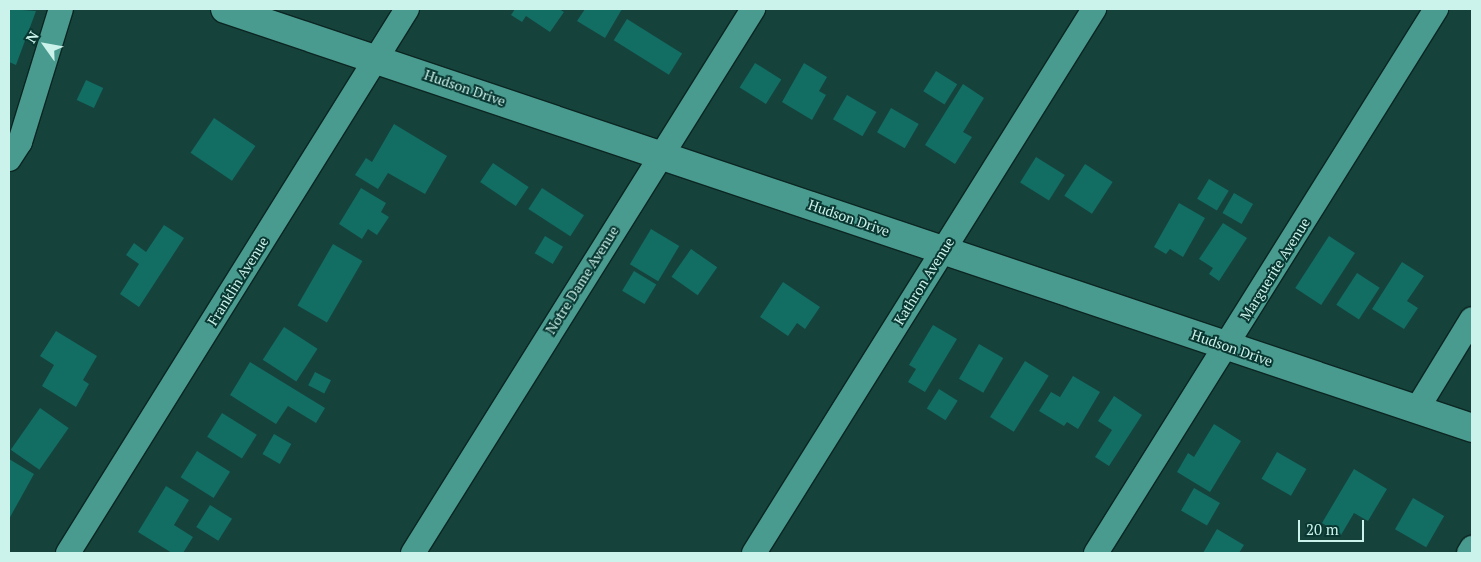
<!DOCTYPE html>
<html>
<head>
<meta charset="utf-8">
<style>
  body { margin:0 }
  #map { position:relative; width:1481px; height:562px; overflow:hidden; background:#16423c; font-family:"PT Serif",serif }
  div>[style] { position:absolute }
  .building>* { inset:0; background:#126d63; transform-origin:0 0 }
  .roads { filter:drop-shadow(1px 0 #0c2622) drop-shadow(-1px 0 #0c2622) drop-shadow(0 1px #0c2622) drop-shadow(0 -1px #0c2622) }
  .minor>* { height:24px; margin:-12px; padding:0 12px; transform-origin:12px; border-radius:12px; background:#4a9b8f }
  .tertiary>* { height:28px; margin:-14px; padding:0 14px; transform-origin:14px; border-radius:14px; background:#4a9b8f }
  span { translate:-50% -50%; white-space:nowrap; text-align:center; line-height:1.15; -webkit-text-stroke:4px #093732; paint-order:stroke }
  .street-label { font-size:14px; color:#ccf3eb }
  .frame { position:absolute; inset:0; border:10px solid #ccf3eb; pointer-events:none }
  .north { position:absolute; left:20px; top:20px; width:50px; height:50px; -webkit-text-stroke:4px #093732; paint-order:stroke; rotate:302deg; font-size:14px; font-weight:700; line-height:20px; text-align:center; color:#ccf3eb }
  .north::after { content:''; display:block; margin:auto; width:18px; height:22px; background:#ccf3eb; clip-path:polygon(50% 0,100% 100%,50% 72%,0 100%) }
  .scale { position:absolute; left:1298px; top:520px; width:66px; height:22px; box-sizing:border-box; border:2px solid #ccf3eb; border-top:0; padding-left:6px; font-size:15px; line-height:18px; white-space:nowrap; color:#ccf3eb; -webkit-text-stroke:4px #093732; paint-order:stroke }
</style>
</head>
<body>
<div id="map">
  <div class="building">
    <i style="clip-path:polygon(9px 9px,36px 11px,16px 65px,9px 62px)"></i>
    <i style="clip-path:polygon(515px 9px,559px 9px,564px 12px,550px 32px,526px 16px,522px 22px,511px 15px)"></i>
    <i style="clip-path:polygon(585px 9px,622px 9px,605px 38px,577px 21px)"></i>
    <i style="left:627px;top:19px;width:65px;height:25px;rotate:32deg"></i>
    <i style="left:755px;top:63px;width:31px;height:29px;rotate:32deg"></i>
    <i style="clip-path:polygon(804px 63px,827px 77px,819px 91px,826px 95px,812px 120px,782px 102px)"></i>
    <i style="left:936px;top:71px;width:25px;height:24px;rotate:32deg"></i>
    <i style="left:86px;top:80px;width:19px;height:22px;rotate:25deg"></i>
    <i style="clip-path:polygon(963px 84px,984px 98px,963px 132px,972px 137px,955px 164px,925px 145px)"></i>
    <i style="left:847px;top:95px;width:34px;height:28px;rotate:30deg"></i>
    <i style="left:891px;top:108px;width:32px;height:28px;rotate:30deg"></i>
    <i style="left:214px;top:118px;width:50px;height:42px;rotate:34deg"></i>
    <i style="clip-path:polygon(394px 124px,447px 156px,425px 194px,388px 173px,378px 189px,355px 175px,366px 158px,372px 162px)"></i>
    <i style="left:1036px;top:157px;width:34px;height:30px;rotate:32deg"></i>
    <i style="left:493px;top:163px;width:43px;height:23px;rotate:34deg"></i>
    <i style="left:1085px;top:164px;width:33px;height:38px;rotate:33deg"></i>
    <i style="left:1209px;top:179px;width:23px;height:23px;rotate:31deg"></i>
    <i style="clip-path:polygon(361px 188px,386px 203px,381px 212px,389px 217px,377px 235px,368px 229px,362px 239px,339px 224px)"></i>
    <i style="left:542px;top:188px;width:50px;height:25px;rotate:33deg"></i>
    <i style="left:1234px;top:193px;width:22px;height:23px;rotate:30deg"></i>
    <i style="clip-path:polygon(1179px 203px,1205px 218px,1183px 257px,1170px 249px,1166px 254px,1154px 247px)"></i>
    <i style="clip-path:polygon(1223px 223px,1247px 238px,1219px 281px,1209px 274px,1213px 268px,1199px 259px)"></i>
    <i style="clip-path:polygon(164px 225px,184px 238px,139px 307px,120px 294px,139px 264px,126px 255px,134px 243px,146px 252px)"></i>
    <i style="left:651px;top:229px;width:33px;height:41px;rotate:31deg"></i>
    <i style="left:545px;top:236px;width:21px;height:20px;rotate:31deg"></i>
    <i style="left:1329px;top:236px;width:31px;height:62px;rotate:33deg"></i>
    <i style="left:333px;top:244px;width:34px;height:71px;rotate:30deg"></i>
    <i style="left:691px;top:249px;width:32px;height:34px;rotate:35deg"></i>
    <i style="clip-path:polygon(1402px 262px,1424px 276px,1407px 301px,1418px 308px,1404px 329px,1372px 309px)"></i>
    <i style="left:634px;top:271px;width:26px;height:23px;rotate:31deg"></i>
    <i style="left:1357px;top:273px;width:27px;height:38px;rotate:33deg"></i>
    <i style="clip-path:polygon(783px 282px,820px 307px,805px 329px,797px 323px,788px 336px,760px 317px)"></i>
    <i style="clip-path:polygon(933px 325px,957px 339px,925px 392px,908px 382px,916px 369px,909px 365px)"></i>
    <i style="left:284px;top:327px;width:40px;height:39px;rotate:33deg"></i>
    <i style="clip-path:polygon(56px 331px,97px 356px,83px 380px,89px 384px,76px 407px,42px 386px,54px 365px,40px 356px)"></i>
    <i style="left:979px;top:344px;width:28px;height:40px;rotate:30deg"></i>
    <i style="left:1025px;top:361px;width:28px;height:66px;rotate:32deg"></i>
    <i style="clip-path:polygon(250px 362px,325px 408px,316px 423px,288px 406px,276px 424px,230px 395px)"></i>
    <i style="left:315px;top:372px;width:18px;height:15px;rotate:27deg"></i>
    <i style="clip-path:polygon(1073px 376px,1100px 392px,1078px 429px,1067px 422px,1064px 426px,1039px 411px,1051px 392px,1060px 397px)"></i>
    <i style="left:939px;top:389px;width:22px;height:23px;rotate:32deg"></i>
    <i style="clip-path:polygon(1114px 396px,1142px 415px,1109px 466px,1095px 457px,1112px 430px,1098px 421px)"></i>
    <i style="left:40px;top:408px;width:35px;height:51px;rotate:35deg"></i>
    <i style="left:222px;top:413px;width:41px;height:28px;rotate:32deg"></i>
    <i style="clip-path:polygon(1214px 424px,1241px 441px,1210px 492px,1177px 472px,1188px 453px,1194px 457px)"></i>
    <i style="left:274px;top:434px;width:20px;height:23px;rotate:30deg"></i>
    <i style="left:197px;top:451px;width:39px;height:31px;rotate:32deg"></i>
    <i style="left:1277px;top:452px;width:34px;height:31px;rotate:30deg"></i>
    <i style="clip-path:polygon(9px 459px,34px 474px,9px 519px)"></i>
    <i style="clip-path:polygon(1354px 469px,1387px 489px,1368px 521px,1354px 513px,1341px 535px,1322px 523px)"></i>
    <i style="clip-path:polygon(166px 486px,189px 500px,174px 525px,193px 537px,183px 553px,172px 553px,138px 532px)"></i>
    <i style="left:1194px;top:488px;width:30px;height:26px;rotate:30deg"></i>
    <i style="left:1413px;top:498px;width:36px;height:36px;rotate:30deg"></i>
    <i style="left:210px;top:505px;width:26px;height:26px;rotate:32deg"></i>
    <i style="clip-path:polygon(1217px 529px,1244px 545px,1239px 553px,1203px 553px)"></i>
  </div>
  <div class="roads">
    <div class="minor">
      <i style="left:9px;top:159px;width:20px;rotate:-57deg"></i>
      <i style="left:20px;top:142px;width:139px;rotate:-72.9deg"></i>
      <i style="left:1417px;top:409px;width:105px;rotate:-58.6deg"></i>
      <i style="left:68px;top:553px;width:641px;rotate:-58.07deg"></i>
      <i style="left:413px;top:553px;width:642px;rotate:-57.99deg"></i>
      <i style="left:754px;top:553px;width:642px;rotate:-57.99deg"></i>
      <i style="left:1096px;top:553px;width:642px;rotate:-57.99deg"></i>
      <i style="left:1469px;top:553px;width:6px;rotate:-59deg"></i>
    </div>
    <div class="tertiary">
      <i style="left:225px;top:9px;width:1316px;rotate:18.57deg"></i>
    </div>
  </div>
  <div class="street-label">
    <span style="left:465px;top:88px;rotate:19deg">Hudson Drive</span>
    <span style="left:849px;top:218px;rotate:19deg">Hudson Drive</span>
    <span style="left:1275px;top:269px;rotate:-58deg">Marguerite Avenue</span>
    <span style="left:582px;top:280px;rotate:-58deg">Notre Dame Avenue</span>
    <span style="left:238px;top:281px;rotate:-58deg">Franklin Avenue</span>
    <span style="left:924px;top:281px;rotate:-58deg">Kathron Avenue</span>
    <span style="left:1232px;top:348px;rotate:19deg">Hudson Drive</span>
  </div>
  <div class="frame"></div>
  <div class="north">N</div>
  <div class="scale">20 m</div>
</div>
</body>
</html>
